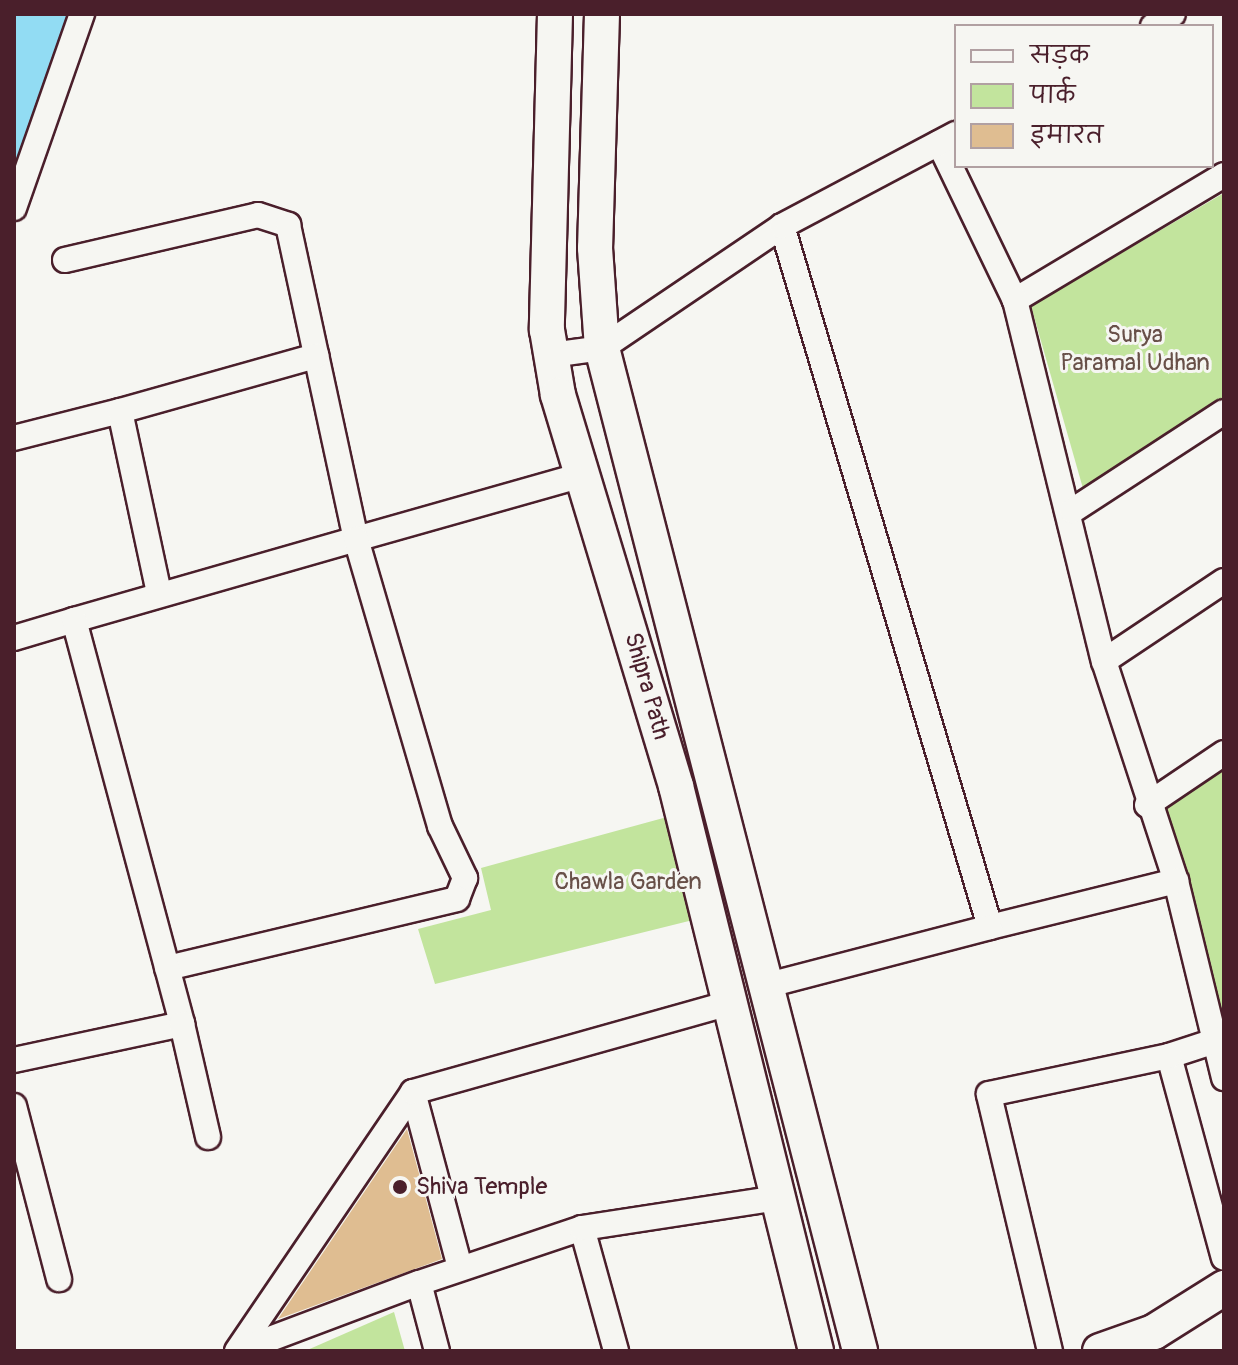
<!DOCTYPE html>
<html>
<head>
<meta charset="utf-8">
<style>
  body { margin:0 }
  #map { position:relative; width:1238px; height:1365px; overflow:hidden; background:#f6f6f2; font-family:Pangolin,"Playpen Sans Deva",sans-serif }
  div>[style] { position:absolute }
  .green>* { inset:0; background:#c2e49d }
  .water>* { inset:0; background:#92dcf3 }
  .building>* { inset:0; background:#dfbd91 }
  .roads { filter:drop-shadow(2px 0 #4a1f2b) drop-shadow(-2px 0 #4a1f2b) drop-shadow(0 2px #4a1f2b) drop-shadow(0 -2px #4a1f2b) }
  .street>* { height:24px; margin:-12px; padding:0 12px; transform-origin:12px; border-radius:12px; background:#f6f6f2 }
  .secondary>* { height:34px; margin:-17px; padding:0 17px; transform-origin:17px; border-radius:17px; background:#f6f6f2 }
  .dots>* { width:22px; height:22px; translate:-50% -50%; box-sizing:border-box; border:4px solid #f6f6f2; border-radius:50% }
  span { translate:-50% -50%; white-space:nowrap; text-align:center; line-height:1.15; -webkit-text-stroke:6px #f6f6f2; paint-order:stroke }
  .park-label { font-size:24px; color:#685048 }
  .street-label { font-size:24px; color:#4a1f2b }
  .poi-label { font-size:24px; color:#4a1f2b }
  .left { translate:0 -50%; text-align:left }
  .frame { position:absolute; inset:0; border:16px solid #4a1f2b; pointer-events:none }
  .legend { position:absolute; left:954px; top:24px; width:260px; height:144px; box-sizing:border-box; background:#f6f6f2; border:2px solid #b1a0a2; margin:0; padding:10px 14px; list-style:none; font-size:24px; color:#4a1f2b }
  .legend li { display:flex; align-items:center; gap:16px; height:40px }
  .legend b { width:40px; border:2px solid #b1a0a2 }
</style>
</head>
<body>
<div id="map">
  <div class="green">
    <i style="clip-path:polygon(1224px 193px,1224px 401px,1084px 492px,1031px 306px)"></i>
    <i style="clip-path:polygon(1224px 753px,1224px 1069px,1147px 805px)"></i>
    <i style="clip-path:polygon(667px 817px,697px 919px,435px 984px,418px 929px,491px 910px,481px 868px)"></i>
    <i style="clip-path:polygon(394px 1312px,405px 1351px,305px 1351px)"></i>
  </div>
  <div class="water">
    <i style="clip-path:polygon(14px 14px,78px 14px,14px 197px)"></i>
  </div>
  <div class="building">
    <i style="clip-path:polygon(407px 1129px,442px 1259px,278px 1319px)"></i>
  </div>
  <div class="roads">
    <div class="street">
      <i style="left:1153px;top:26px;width:23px;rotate:-31deg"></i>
      <i style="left:939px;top:143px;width:174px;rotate:64.2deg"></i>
      <i style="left:1224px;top:175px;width:244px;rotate:149.1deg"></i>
      <i style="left:1015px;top:300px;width:372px;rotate:76.2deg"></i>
      <i style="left:1104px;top:661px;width:231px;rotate:71.9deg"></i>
      <i style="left:1176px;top:881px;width:203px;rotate:76.3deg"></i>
      <i style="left:14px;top:208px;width:206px;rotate:-70.7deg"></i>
      <i style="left:782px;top:226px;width:731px;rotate:73.47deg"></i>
      <i style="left:990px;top:927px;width:192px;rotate:-13.9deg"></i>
      <i style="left:65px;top:260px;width:198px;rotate:-13.1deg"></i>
      <i style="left:258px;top:215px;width:32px;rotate:18deg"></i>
      <i style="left:288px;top:225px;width:321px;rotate:77.8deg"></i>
      <i style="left:356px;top:539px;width:239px;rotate:-15.8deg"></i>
      <i style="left:551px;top:355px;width:51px;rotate:-7.8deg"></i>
      <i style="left:602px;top:348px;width:217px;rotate:-34.1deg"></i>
      <i style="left:782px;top:226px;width:197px;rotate:-27.9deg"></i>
      <i style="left:14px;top:438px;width:109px;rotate:-14.3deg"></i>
      <i style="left:1072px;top:511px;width:181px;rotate:-33.1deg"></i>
      <i style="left:159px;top:593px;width:186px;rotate:-102.1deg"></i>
      <i style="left:120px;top:411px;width:204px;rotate:-15.7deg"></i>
      <i style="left:74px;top:620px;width:293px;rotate:-16deg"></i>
      <i style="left:356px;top:539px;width:299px;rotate:73.7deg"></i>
      <i style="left:440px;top:826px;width:58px;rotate:64.3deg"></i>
      <i style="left:465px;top:878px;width:22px;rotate:111deg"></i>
      <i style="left:457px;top:899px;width:298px;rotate:166.6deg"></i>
      <i style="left:14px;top:638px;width:63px;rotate:-16.7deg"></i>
      <i style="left:74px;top:620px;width:418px;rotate:75deg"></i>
      <i style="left:1104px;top:661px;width:144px;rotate:-33.7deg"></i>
      <i style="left:1147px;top:805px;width:93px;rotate:-34deg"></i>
      <i style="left:768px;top:985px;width:229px;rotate:-14.6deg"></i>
      <i style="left:1224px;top:1038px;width:58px;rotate:161.9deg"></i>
      <i style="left:1169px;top:1056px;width:209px;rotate:74.8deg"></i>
      <i style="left:14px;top:1060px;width:172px;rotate:-12.1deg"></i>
      <i style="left:182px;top:1024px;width:116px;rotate:77deg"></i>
      <i style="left:413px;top:1092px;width:182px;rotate:75deg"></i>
      <i style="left:14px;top:1106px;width:179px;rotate:75.4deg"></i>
      <i style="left:582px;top:1228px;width:128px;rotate:74.5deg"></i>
      <i style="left:237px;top:1351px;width:313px;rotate:-55.8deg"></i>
      <i style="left:413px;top:1092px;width:329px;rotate:-15.7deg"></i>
      <i style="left:238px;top:1351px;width:193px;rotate:-20.6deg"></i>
      <i style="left:437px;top:1351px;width:70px;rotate:-104.8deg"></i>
      <i style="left:419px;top:1283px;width:172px;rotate:-18.6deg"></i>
      <i style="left:582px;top:1228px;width:197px;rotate:-8.7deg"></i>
      <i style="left:1050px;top:1351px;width:264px;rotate:-103.4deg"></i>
      <i style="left:989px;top:1094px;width:184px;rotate:-11.9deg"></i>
    </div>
    <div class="secondary">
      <i style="left:555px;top:14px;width:316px;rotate:91.5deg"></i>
      <i style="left:547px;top:330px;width:66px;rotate:80.4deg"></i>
      <i style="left:558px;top:395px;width:408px;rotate:73.2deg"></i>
      <i style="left:676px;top:786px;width:582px;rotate:76.08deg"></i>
      <i style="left:602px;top:14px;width:234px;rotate:91.7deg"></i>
      <i style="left:595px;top:248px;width:100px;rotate:86deg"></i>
      <i style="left:602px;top:348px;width:1036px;rotate:75.57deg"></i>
      <i style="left:1100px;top:1351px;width:57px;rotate:-19.4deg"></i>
      <i style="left:1154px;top:1332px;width:83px;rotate:-32.2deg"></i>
    </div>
  </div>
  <div class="dots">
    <i style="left:400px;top:1187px;background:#4a1f2b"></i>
  </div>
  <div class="park-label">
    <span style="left:1135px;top:349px">Surya<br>Paramal Udhan</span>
    <span style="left:628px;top:882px">Chawla Garden</span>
  </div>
  <div class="street-label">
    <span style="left:647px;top:686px;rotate:74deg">Shipra Path</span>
  </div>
  <div class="poi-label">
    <span class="left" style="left:416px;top:1187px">Shiva Temple</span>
  </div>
  <div class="frame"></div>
  <ul class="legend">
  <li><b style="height:10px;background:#f6f6f2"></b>सड़क</li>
  <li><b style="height:22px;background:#c2e49d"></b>पार्क</li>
  <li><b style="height:22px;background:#dfbd91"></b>इमारत</li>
  </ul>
</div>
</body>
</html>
